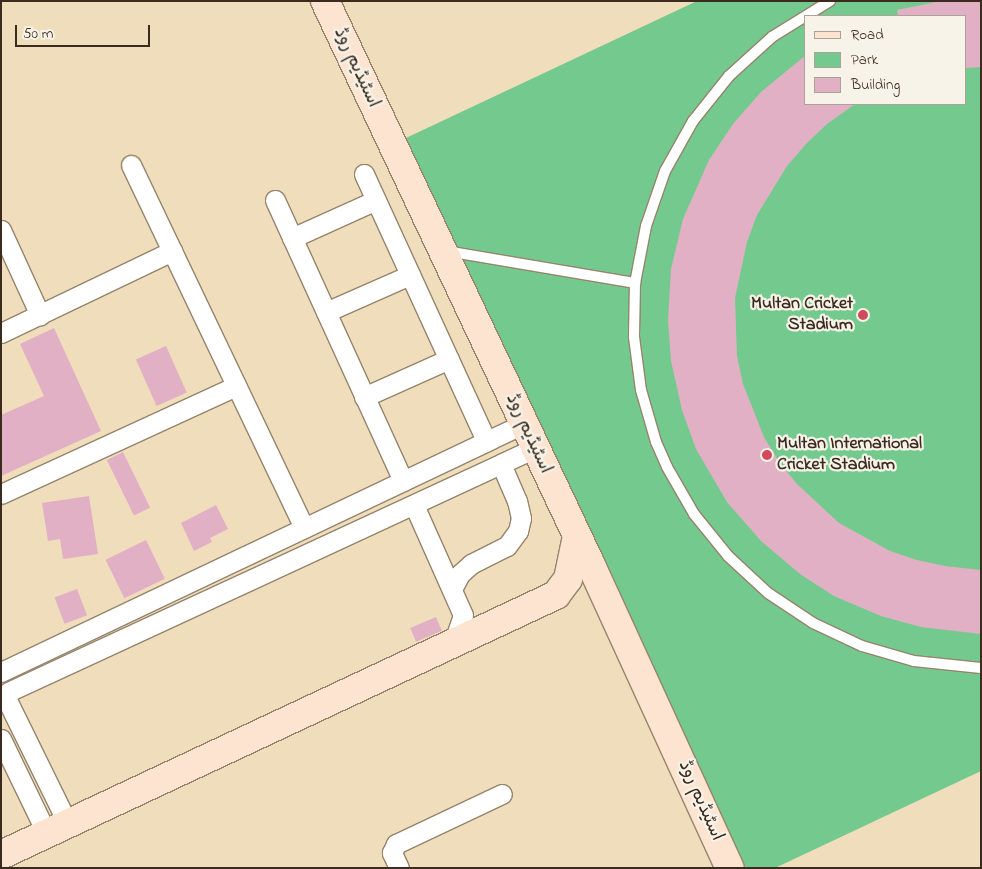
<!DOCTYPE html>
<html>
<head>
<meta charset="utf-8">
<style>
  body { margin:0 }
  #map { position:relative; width:982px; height:869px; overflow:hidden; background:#efddbb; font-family:"Indie Flower","Playpen Sans Arabic",sans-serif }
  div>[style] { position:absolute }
  .green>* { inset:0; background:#74ca8e }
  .building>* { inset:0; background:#e2b0c5; transform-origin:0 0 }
  .roads { filter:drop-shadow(1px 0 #95846c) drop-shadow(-1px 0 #95846c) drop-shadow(0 1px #95846c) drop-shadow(0 -1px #95846c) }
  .lane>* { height:10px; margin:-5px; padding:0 5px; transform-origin:5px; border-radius:5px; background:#fff }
  .street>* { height:19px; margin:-9.5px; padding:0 9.5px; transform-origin:9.5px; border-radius:9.5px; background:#fff }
  .secondary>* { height:28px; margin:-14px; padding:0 14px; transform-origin:14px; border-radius:14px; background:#fde4d0 }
  .dots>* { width:14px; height:14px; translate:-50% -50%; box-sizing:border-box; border:2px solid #f7f3e8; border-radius:50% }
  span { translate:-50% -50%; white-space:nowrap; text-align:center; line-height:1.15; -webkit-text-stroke:4.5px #f7f3e8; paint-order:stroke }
  .street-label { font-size:18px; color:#3b2a1e }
  .poi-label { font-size:18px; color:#3b2a1e; font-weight:700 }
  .right { translate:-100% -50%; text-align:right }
  .left { translate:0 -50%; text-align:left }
  .frame { position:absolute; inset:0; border:2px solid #3b2a1e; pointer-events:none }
  .legend { position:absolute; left:804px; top:15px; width:162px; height:90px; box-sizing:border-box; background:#f7f3e8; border:1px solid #aca397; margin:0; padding:6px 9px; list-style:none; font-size:15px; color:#3b2a1e }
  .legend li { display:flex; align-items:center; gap:10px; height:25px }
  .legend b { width:25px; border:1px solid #aca397 }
  .scale { position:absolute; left:15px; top:25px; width:135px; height:22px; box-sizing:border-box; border:2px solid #3b2a1e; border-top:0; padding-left:6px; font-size:15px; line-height:18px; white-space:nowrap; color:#3b2a1e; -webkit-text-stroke:4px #f7f3e8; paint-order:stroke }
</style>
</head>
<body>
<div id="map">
  <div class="green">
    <i style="clip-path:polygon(evenodd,697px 1px,981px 1px,981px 771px,775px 868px,746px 868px,406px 138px,697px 1px,806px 16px,966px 16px,966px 104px,806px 104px,806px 16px)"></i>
  </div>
  <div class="building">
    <i style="clip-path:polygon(941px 1px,981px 1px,981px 67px,966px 68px,966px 16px,898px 16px,897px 10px)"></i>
    <i style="clip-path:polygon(806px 55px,806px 104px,855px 104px,827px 124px,806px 144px,787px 166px,757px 215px,747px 242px,735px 298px,737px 356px,743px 384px,764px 437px,779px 462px,797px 484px,839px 523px,890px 551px,917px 560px,945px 566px,981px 570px,981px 634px,921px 627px,881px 616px,834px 596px,800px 574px,761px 541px,727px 502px,696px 449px,682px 410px,671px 361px,668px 320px,671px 269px,683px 219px,709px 160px,733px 124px,761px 92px)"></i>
    <i style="clip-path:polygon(54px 328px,101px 431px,1px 476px,1px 415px,44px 396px,20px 344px)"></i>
    <i style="left:166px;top:346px;width:51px;height:33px;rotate:66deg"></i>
    <i style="left:123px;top:452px;width:62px;height:18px;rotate:64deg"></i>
    <i style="clip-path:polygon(89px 496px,98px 554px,63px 559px,60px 539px,48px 541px,42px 503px)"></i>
    <i style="clip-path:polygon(216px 505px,228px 529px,210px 538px,212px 542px,194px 551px,181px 523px)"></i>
    <i style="left:146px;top:540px;width:43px;height:45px;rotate:64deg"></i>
    <i style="left:77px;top:589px;width:28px;height:24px;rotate:69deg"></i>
    <i style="left:436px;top:617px;width:15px;height:28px;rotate:67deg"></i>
  </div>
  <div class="roads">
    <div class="lane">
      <i style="left:830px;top:1px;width:68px;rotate:148.2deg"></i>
      <i style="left:772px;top:37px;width:58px;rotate:137.8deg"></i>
      <i style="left:729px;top:76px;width:58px;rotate:128.7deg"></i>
      <i style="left:693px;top:121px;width:57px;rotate:119.2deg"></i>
      <i style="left:665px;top:171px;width:58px;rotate:109.1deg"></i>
      <i style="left:646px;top:226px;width:58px;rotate:100.9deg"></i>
      <i style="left:635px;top:283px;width:54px;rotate:91.1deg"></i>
      <i style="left:634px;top:337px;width:53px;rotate:82.5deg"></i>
      <i style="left:641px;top:390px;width:54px;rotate:73.9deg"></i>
      <i style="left:656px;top:442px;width:27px;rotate:66deg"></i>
      <i style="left:667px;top:467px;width:54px;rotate:60.1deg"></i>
      <i style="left:694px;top:514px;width:54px;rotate:51deg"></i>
      <i style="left:728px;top:556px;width:54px;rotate:42.8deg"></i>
      <i style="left:768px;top:593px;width:54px;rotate:33.7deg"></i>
      <i style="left:813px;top:623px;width:54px;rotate:25.1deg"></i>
      <i style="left:862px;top:646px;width:54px;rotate:16.1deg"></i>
      <i style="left:914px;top:661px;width:67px;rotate:6deg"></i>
      <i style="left:446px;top:251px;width:192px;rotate:9.6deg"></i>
    </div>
    <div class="street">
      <i style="left:131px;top:165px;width:402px;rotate:64.5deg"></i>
      <i style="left:364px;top:174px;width:294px;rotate:65.4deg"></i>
      <i style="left:275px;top:200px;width:309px;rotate:65.5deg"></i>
      <i style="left:1px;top:230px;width:94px;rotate:65.4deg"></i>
      <i style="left:292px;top:238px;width:92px;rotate:-24.3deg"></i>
      <i style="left:326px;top:312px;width:92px;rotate:-23.8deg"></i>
      <i style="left:1px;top:333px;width:190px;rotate:-25.6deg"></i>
      <i style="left:364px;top:397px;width:93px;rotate:-24.1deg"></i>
      <i style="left:1px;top:494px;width:259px;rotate:-24.7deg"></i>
      <i style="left:414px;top:505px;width:120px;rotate:66deg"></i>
      <i style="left:463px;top:615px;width:31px;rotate:109deg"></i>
      <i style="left:452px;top:589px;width:17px;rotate:-62deg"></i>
      <i style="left:460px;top:574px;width:15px;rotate:-42deg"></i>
      <i style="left:471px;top:564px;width:40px;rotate:-26.6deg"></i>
      <i style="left:507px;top:546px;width:19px;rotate:-54deg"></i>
      <i style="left:518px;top:531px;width:13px;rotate:-77deg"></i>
      <i style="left:521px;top:518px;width:17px;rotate:-103deg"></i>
      <i style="left:517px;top:501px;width:40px;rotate:-113.4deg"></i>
      <i style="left:1px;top:672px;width:578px;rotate:-25.41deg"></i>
      <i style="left:8px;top:692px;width:581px;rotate:-24.84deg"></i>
      <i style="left:6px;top:698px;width:140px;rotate:63.8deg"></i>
      <i style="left:1px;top:739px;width:106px;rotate:64.2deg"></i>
      <i style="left:399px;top:868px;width:17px;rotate:-115deg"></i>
      <i style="left:392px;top:853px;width:10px;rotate:-66deg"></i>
      <i style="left:396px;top:844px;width:117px;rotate:-25.3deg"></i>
    </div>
    <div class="secondary">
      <i style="left:325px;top:1px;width:624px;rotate:64.75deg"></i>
      <i style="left:591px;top:565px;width:333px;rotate:65.4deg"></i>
      <i style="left:1px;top:855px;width:613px;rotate:-25.1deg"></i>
      <i style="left:556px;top:595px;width:20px;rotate:-53deg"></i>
      <i style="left:568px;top:579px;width:44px;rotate:-78.2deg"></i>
    </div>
  </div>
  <div class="dots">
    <i style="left:863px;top:315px;background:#d1495b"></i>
    <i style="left:767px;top:455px;background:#d1495b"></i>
  </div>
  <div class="street-label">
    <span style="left:356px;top:68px;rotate:65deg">اسٹیڈیم روڈ</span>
    <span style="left:528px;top:434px;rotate:65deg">اسٹیڈیم روڈ</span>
    <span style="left:700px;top:801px;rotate:66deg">اسٹیڈیم روڈ</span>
  </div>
  <div class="poi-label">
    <span class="right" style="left:853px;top:315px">Multan Cricket<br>Stadium</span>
    <span class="left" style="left:777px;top:455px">Multan International<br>Cricket Stadium</span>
  </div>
  <div class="frame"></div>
  <ul class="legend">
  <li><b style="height:6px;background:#fde4d0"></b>Road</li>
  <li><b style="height:14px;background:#74ca8e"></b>Park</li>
  <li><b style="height:14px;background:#e2b0c5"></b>Building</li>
  </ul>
  <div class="scale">50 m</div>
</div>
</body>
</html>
